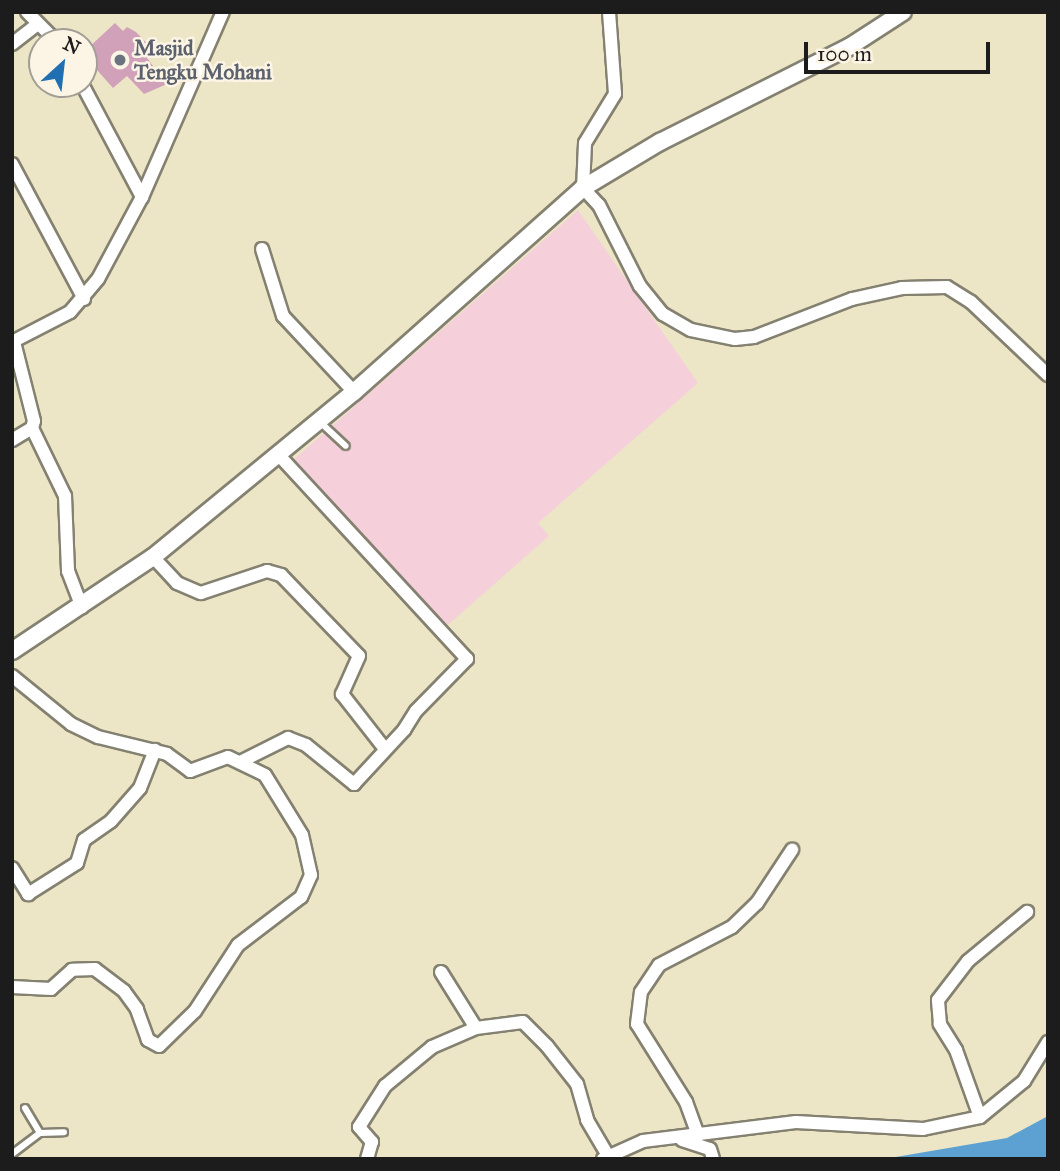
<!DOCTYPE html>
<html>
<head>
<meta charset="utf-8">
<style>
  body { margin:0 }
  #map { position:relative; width:1060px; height:1171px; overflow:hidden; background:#ede6c6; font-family:"IM FELL Great Primer",serif }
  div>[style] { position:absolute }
  .built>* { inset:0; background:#f5cfd9 }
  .water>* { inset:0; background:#5ca1d1 }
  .building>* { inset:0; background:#d1a0b9 }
  .roads { filter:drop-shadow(2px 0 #848171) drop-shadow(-2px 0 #848171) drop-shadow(0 2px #848171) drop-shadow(0 -2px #848171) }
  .lane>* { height:6px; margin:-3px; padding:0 3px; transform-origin:3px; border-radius:3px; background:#fff }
  .street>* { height:12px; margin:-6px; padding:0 6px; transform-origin:6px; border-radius:6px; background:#fff }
  .secondary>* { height:16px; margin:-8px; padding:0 8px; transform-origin:8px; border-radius:8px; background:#fff }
  .dots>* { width:19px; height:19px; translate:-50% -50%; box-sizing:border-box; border:4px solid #fcf5e5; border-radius:50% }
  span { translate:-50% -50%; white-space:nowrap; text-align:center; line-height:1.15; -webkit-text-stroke:5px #fcf5e5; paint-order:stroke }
  .worship-label { font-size:21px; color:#5b616d; font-weight:700 }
  .left { translate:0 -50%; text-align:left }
  .frame { position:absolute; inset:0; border:14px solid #1c1c1c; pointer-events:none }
  .north { position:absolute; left:28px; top:28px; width:70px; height:70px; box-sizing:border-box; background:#fcf5e5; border:2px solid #a29e95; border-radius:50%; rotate:27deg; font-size:19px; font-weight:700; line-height:28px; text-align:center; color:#1c1c1c }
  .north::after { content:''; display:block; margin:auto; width:24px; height:32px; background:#1f6fb2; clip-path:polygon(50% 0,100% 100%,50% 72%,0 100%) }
  .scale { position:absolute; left:804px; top:42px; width:186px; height:32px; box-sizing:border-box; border:4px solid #1c1c1c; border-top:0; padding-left:9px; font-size:21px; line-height:24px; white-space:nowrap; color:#1c1c1c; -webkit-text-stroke:5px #fcf5e5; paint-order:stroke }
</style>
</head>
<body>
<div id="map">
  <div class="built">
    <i style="clip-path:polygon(578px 210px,698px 383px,538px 523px,549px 536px,442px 630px,292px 461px)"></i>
  </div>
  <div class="water">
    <i style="clip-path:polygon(1048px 1116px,1048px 1159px,884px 1159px,1007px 1138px)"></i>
  </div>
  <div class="building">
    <i style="clip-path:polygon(115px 23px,123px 31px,127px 27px,136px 32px,154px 51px,147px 58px,167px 84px,144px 94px,127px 76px,113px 88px,89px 61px,93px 58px,86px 50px)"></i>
  </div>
  <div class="roads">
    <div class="lane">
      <i style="left:320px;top:422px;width:35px;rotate:43deg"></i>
      <i style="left:40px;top:1133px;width:24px;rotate:-2deg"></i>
      <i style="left:12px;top:1154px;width:35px;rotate:-37deg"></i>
      <i style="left:40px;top:1133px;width:29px;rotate:-121deg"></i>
    </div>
    <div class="street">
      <i style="left:27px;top:12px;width:42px;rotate:45deg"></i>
      <i style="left:609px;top:12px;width:82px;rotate:85.8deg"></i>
      <i style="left:615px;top:94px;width:57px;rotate:121.5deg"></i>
      <i style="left:585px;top:143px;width:45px;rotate:92.5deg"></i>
      <i style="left:583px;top:188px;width:23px;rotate:47deg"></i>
      <i style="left:599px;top:205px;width:91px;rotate:63.2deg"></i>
      <i style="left:640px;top:286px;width:36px;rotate:51deg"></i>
      <i style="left:663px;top:314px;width:32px;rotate:30deg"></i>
      <i style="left:691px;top:330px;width:45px;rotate:11.6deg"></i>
      <i style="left:735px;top:339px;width:19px;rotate:-6deg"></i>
      <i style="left:754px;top:337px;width:105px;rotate:-21.2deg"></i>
      <i style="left:852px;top:299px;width:51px;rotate:-12.4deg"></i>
      <i style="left:902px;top:288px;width:45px;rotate:-1.3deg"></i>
      <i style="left:947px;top:287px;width:28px;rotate:32deg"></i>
      <i style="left:971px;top:302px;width:106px;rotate:43.5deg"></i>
      <i style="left:12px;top:44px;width:31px;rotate:-38deg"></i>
      <i style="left:82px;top:84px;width:128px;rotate:62deg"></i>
      <i style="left:12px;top:164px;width:153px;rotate:61.9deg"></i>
      <i style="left:262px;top:249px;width:70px;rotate:72.6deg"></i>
      <i style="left:283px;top:316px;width:104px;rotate:46.9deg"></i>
      <i style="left:12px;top:342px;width:65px;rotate:-27.3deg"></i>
      <i style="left:70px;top:312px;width:43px;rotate:-49.7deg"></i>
      <i style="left:98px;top:279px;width:93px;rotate:-61.8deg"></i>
      <i style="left:142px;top:197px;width:202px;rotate:-66.4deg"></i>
      <i style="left:32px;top:428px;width:76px;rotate:64.1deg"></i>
      <i style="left:65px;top:496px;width:75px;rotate:87.7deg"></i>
      <i style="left:68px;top:571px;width:39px;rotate:69deg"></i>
      <i style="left:12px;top:440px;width:23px;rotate:-31deg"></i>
      <i style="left:32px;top:428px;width:7px;rotate:-74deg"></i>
      <i style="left:34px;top:421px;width:81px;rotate:-104.2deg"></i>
      <i style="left:153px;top:557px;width:35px;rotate:47deg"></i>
      <i style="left:177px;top:583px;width:26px;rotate:23deg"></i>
      <i style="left:201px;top:593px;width:70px;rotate:-18.4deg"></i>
      <i style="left:267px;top:571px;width:15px;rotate:16deg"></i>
      <i style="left:281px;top:575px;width:112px;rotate:46.1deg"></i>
      <i style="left:359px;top:656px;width:42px;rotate:114.1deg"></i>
      <i style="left:342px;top:694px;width:70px;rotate:52deg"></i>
      <i style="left:12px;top:676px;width:76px;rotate:39.1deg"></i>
      <i style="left:71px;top:724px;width:30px;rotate:26deg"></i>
      <i style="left:98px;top:737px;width:71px;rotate:13.8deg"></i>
      <i style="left:167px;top:754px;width:29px;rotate:36deg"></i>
      <i style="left:190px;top:771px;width:40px;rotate:-20.2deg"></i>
      <i style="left:228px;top:757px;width:41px;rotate:25.9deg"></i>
      <i style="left:265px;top:775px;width:70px;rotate:58.3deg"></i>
      <i style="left:302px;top:835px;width:41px;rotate:77.3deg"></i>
      <i style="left:311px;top:875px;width:24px;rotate:114deg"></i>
      <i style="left:301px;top:897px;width:79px;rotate:142.7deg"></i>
      <i style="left:238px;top:945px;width:79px;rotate:123.1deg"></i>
      <i style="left:195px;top:1011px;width:50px;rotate:135.8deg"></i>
      <i style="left:159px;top:1046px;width:13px;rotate:-151deg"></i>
      <i style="left:148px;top:1040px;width:33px;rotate:-110deg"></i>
      <i style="left:137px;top:1009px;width:22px;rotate:-126deg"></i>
      <i style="left:124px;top:991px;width:36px;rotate:-143deg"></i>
      <i style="left:95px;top:969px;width:23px;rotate:178deg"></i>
      <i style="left:72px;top:970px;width:28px;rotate:138deg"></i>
      <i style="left:51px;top:989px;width:39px;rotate:-177deg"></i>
      <i style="left:240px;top:762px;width:54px;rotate:-26.6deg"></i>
      <i style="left:288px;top:738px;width:19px;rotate:21deg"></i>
      <i style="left:306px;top:745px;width:62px;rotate:39.1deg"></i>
      <i style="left:354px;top:784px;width:74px;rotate:-47.2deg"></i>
      <i style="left:404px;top:730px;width:22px;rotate:-58deg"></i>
      <i style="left:416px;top:711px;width:73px;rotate:-45.6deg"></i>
      <i style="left:467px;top:659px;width:279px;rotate:-132.7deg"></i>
      <i style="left:12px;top:868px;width:31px;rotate:58deg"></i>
      <i style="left:28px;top:894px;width:58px;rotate:-32.3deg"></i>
      <i style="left:77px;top:863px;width:24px;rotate:-73deg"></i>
      <i style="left:84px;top:840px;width:33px;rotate:-35deg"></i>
      <i style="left:111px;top:821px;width:44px;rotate:-48.7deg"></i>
      <i style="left:140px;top:788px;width:41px;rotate:-68.5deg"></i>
      <i style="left:441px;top:972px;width:66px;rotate:58deg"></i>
      <i style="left:476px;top:1028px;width:47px;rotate:-7.3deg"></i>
      <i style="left:523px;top:1022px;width:34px;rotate:45deg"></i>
      <i style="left:547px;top:1046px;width:48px;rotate:51.7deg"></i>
      <i style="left:577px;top:1084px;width:37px;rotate:74deg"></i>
      <i style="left:587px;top:1120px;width:45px;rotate:59.5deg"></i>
      <i style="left:980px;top:1117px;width:71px;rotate:-109.7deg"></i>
      <i style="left:956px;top:1050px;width:31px;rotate:-122deg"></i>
      <i style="left:940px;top:1024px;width:24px;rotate:-95deg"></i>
      <i style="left:938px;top:1000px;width:49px;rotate:-52.4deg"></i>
      <i style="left:968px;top:961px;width:77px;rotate:-39.7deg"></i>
      <i style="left:698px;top:1135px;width:35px;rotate:-110deg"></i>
      <i style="left:686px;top:1102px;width:92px;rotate:-122.1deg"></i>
      <i style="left:637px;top:1024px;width:32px;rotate:-83deg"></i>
      <i style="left:641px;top:992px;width:32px;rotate:-56deg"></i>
      <i style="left:659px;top:965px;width:82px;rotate:-27.5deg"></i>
      <i style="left:732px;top:927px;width:35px;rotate:-44deg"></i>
      <i style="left:757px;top:903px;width:64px;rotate:-56.6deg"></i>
      <i style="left:682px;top:1140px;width:29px;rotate:18deg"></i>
      <i style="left:710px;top:1149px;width:10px;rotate:73deg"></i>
      <i style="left:367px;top:1159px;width:18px;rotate:-74deg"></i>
      <i style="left:372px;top:1142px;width:20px;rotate:-131deg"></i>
      <i style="left:359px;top:1127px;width:49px;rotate:-57.6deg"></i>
      <i style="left:385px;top:1086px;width:61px;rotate:-39.7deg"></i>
      <i style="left:432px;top:1047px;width:48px;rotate:-23.4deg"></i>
      <i style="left:603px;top:1159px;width:44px;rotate:-24.2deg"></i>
      <i style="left:643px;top:1141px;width:154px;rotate:-7.1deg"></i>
      <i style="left:796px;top:1122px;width:127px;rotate:3.2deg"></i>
      <i style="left:923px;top:1129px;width:58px;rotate:-11.9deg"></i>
      <i style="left:980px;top:1117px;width:57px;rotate:-39.3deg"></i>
      <i style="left:1024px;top:1081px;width:46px;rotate:-58.4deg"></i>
    </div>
    <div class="secondary">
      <i style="left:12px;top:651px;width:169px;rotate:-33.7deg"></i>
      <i style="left:153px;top:557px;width:260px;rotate:-39.4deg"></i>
      <i style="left:354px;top:392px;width:307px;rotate:-41.7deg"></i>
      <i style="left:583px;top:188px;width:90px;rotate:-30.9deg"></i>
      <i style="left:660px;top:142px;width:212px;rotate:-26.7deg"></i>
      <i style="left:849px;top:47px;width:64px;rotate:-32.9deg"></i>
    </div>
  </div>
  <div class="dots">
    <i style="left:120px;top:60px;background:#6b7280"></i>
  </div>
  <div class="worship-label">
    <span class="left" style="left:134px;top:60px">Masjid<br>Tengku Mohani</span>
  </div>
  <div class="frame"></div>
  <div class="north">N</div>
  <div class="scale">100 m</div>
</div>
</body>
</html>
